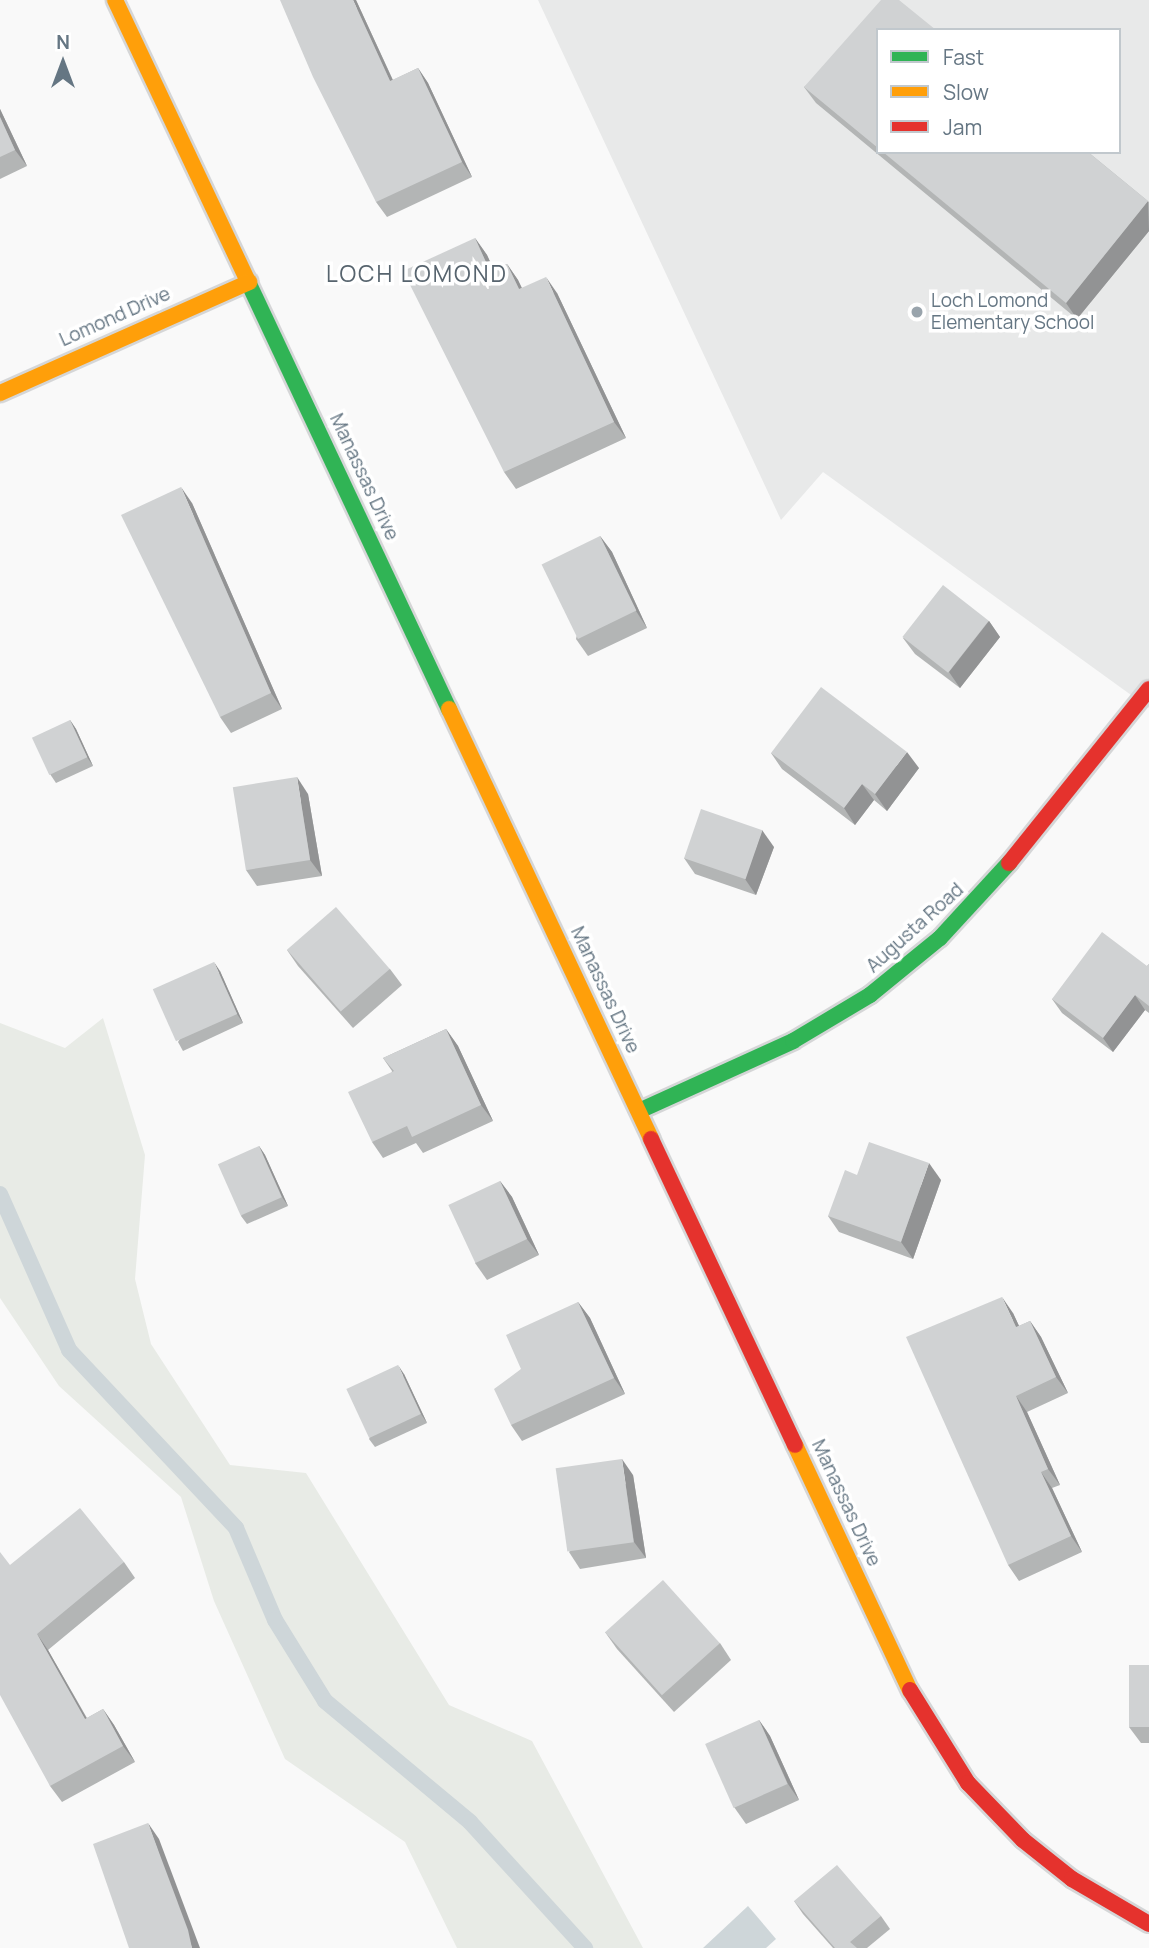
<!DOCTYPE html>
<html>
<head>
<meta charset="utf-8">
<style>
  body { margin:0 }
  #map { position:relative; width:1149px; height:1948px; overflow:hidden; background:#f9f9f9; font-family:Manrope,sans-serif }
  div>[style] { position:absolute }
  .built>* { inset:0; background:#e8e9e9 }
  .green>* { inset:0; background:#e8ebe6 }
  .water>* { inset:0; background:#ced6d9 }
  .stream>* { height:16px; margin:-8px; padding:0 8px; transform-origin:8px; border-radius:8px; background:#ced6d9 }
  .roads { filter:drop-shadow(2px 0 #d5d6d7) drop-shadow(-2px 0 #d5d6d7) drop-shadow(0 2px #d5d6d7) drop-shadow(0 -2px #d5d6d7) }
  .fast>* { height:16px; margin:-8px; padding:0 8px; transform-origin:8px; border-radius:8px; background:#30b455 }
  .slow>* { height:16px; margin:-8px; padding:0 8px; transform-origin:8px; border-radius:8px; background:#ff9f0a }
  .jam>* { height:16px; margin:-8px; padding:0 8px; transform-origin:8px; border-radius:8px; background:#e5322d }
  .wall>* { inset:0; background:#b3b5b5 }
  .shaded-wall>* { inset:0; background:#929394 }
  .building>* { inset:0; background:#d0d2d3; transform-origin:0 0 }
  .dots>* { width:19px; height:19px; translate:-50% -50%; box-sizing:border-box; border:4px solid #fff; border-radius:50% }
  span { translate:-50% -50%; white-space:nowrap; text-align:center; line-height:1.15; -webkit-text-stroke:7px #fff; paint-order:stroke }
  .poi-label { font-size:19px; color:#657683 }
  .left { translate:0 -50%; text-align:left }
  .street-label { font-size:19px; color:#657683 }
  .quarter-label { font-size:23px; color:#57646e; letter-spacing:2px }
  .legend { position:absolute; left:876px; top:28px; width:245px; height:126px; box-sizing:border-box; background:#fff; border:2px solid #c1c8cd; margin:0; padding:9px 12px; list-style:none; font-size:21px; color:#657683 }
  .legend li { display:flex; align-items:center; gap:14px; height:35px }
  .legend b { width:35px; border:2px solid #c1c8cd }
  .north { position:absolute; left:28px; top:28px; width:70px; height:70px; -webkit-text-stroke:5px #fff; paint-order:stroke; rotate:0deg; font-size:19px; font-weight:700; line-height:28px; text-align:center; color:#657683 }
  .north::after { content:''; display:block; margin:auto; width:24px; height:32px; background:#657683; clip-path:polygon(50% 0,100% 100%,50% 72%,0 100%) }
</style>
</head>
<body>
<div id="map">
  <div class="built">
    <i style="clip-path:polygon(evenodd,538px 0,1149px 0,1149px 708px,823px 472px,781px 520px,538px 0,878px 30px,1119px 30px,1119px 152px,878px 152px,878px 30px)"></i>
  </div>
  <div class="green">
    <i style="clip-path:polygon(103px 1018px,145px 1155px,135px 1279px,151px 1344px,230px 1465px,306px 1473px,449px 1705px,532px 1741px,643px 1948px,457px 1948px,405px 1842px,285px 1759px,214px 1601px,181px 1497px,59px 1386px,0 1298px,0 1023px,65px 1048px)"></i>
  </div>
  <div class="water">
    <i style="clip-path:polygon(748px 1906px,776px 1939px,766px 1948px,703px 1948px)"></i>
  </div>
  <div class="stream">
    <i style="left:0;top:1194px;width:171px;rotate:66.1deg"></i>
    <i style="left:69px;top:1350px;width:244px;rotate:46.8deg"></i>
    <i style="left:236px;top:1528px;width:100px;rotate:67deg"></i>
    <i style="left:275px;top:1620px;width:95px;rotate:58.3deg"></i>
    <i style="left:325px;top:1701px;width:189px;rotate:39.8deg"></i>
    <i style="left:470px;top:1822px;width:171px;rotate:47.6deg"></i>
  </div>
  <div class="roads">
    <div class="fast">
      <i style="left:248px;top:282px;width:472px;rotate:64.8deg"></i>
      <i style="left:639px;top:1111px;width:169px;rotate:-24.4deg"></i>
      <i style="left:793px;top:1041px;width:90px;rotate:-30.9deg"></i>
      <i style="left:870px;top:995px;width:90px;rotate:-39.2deg"></i>
      <i style="left:940px;top:938px;width:102px;rotate:-47.4deg"></i>
    </div>
    <div class="slow">
      <i style="left:115px;top:0;width:312px;rotate:64.7deg"></i>
      <i style="left:0;top:393px;width:273px;rotate:-24deg"></i>
      <i style="left:449px;top:709px;width:475px;rotate:64.8deg"></i>
      <i style="left:795px;top:1445px;width:271px;rotate:64.9deg"></i>
    </div>
    <div class="jam">
      <i style="left:1009px;top:863px;width:223px;rotate:-51.2deg"></i>
      <i style="left:651px;top:1139px;width:338px;rotate:64.8deg"></i>
      <i style="left:910px;top:1690px;width:110px;rotate:58.1deg"></i>
      <i style="left:968px;top:1783px;width:79px;rotate:46deg"></i>
      <i style="left:1023px;top:1840px;width:63px;rotate:38.5deg"></i>
      <i style="left:1072px;top:1879px;width:89px;rotate:30.3deg"></i>
    </div>
  </div>
  <div class="wall">
    <i style="clip-path:polygon(356px 0,393px 80px,418px 68px,428px 83px,472px 177px,387px 217px,376px 202px)"></i>
    <i style="clip-path:polygon(878px 30px,878px 152px,1088px 152px,1149px 202px,1149px 231px,1077px 319px,816px 103px,804px 87px)"></i>
    <i style="clip-path:polygon(0 109px,27px 166px,0 179px)"></i>
    <i style="clip-path:polygon(475px 238px,487px 255px,494px 270px,507px 264px,518px 280px,522px 288px,557px 293px,626px 438px,516px 489px,504px 472px)"></i>
    <i style="clip-path:polygon(192px 503px,282px 709px,231px 733px,220px 717px)"></i>
    <i style="clip-path:polygon(600px 536px,612px 552px,647px 628px,588px 656px,576px 639px)"></i>
    <i style="clip-path:polygon(989px 621px,1000px 637px,960px 688px,915px 654px,903px 638px)"></i>
    <i style="clip-path:polygon(70px 720px,76px 729px,93px 766px,56px 783px,50px 774px)"></i>
    <i style="clip-path:polygon(771px 753px,919px 768px,887px 811px,874px 800px,855px 825px,782px 769px)"></i>
    <i style="clip-path:polygon(308px 794px,322px 876px,257px 886px,246px 870px)"></i>
    <i style="clip-path:polygon(774px 847px,756px 895px,695px 874px,684px 858px)"></i>
    <i style="clip-path:polygon(287px 950px,390px 969px,402px 985px,353px 1028px,298px 966px)"></i>
    <i style="clip-path:polygon(1149px 964px,1149px 1013px,1145px 1010px,1113px 1052px,1062px 1013px,1052px 999px,1147px 966px)"></i>
    <i style="clip-path:polygon(220px 971px,243px 1023px,183px 1051px,178px 1042px)"></i>
    <i style="clip-path:polygon(446px 1029px,458px 1046px,493px 1121px,423px 1153px,416px 1143px,383px 1158px,372px 1142px,392px 1071px,383px 1058px)"></i>
    <i style="clip-path:polygon(259px 1146px,265px 1155px,288px 1206px,247px 1224px,241px 1216px)"></i>
    <i style="clip-path:polygon(941px 1180px,913px 1259px,839px 1232px,828px 1216px)"></i>
    <i style="clip-path:polygon(500px 1181px,512px 1197px,539px 1255px,487px 1280px,475px 1263px)"></i>
    <i style="clip-path:polygon(578px 1302px,590px 1318px,625px 1394px,522px 1441px,511px 1425px,521px 1369px)"></i>
    <i style="clip-path:polygon(1013px 1313px,1019px 1326px,1030px 1321px,1041px 1337px,1068px 1393px,1027px 1412px,1060px 1485px,1052px 1488px,1082px 1552px,1019px 1581px,1008px 1565px)"></i>
    <i style="clip-path:polygon(404px 1374px,427px 1423px,375px 1447px,369px 1439px)"></i>
    <i style="clip-path:polygon(633px 1475px,646px 1558px,580px 1569px,569px 1552px)"></i>
    <i style="clip-path:polygon(124px 1562px,135px 1578px,48px 1650px,87px 1718px,103px 1709px,114px 1725px,135px 1762px,62px 1802px,50px 1786px,10px 1565px)"></i>
    <i style="clip-path:polygon(605px 1632px,720px 1643px,731px 1660px,674px 1712px,617px 1649px)"></i>
    <i style="clip-path:polygon(1149px 1665px,1149px 1743px,1141px 1743px,1129px 1727px)"></i>
    <i style="clip-path:polygon(759px 1720px,770px 1736px,799px 1800px,746px 1824px,734px 1807px)"></i>
    <i style="clip-path:polygon(794px 1901px,881px 1916px,890px 1929px,867px 1948px,833px 1948px,803px 1914px)"></i>
  </div>
  <div class="shaded-wall">
    <i style="clip-path:polygon(353px 0,356px 0,400px 96px,390px 81px)"></i>
    <i style="clip-path:polygon(418px 68px,428px 83px,472px 177px,462px 162px)"></i>
    <i style="clip-path:polygon(0 109px,27px 166px,15px 150px,0 117px)"></i>
    <i style="clip-path:polygon(1148px 201px,1149px 231px,1077px 319px,1066px 303px)"></i>
    <i style="clip-path:polygon(475px 238px,487px 255px,502px 288px,490px 271px)"></i>
    <i style="clip-path:polygon(507px 264px,518px 280px,530px 306px,519px 289px)"></i>
    <i style="clip-path:polygon(546px 277px,557px 293px,626px 438px,614px 422px)"></i>
    <i style="clip-path:polygon(181px 487px,192px 503px,282px 709px,271px 693px)"></i>
    <i style="clip-path:polygon(600px 536px,612px 552px,647px 628px,636px 611px)"></i>
    <i style="clip-path:polygon(989px 621px,1000px 637px,960px 688px,949px 672px)"></i>
    <i style="clip-path:polygon(70px 720px,76px 729px,93px 766px,87px 757px)"></i>
    <i style="clip-path:polygon(907px 752px,919px 768px,887px 811px,875px 794px)"></i>
    <i style="clip-path:polygon(297px 777px,308px 794px,322px 876px,310px 860px)"></i>
    <i style="clip-path:polygon(862px 784px,874px 800px,855px 825px,844px 808px)"></i>
    <i style="clip-path:polygon(762px 830px,774px 847px,756px 895px,745px 879px)"></i>
    <i style="clip-path:polygon(214px 962px,220px 971px,243px 1023px,237px 1014px)"></i>
    <i style="clip-path:polygon(1135px 995px,1145px 1010px,1113px 1052px,1103px 1038px)"></i>
    <i style="clip-path:polygon(446px 1029px,458px 1046px,493px 1121px,481px 1105px)"></i>
    <i style="clip-path:polygon(259px 1146px,265px 1155px,288px 1206px,282px 1197px)"></i>
    <i style="clip-path:polygon(929px 1163px,941px 1180px,913px 1259px,901px 1242px)"></i>
    <i style="clip-path:polygon(500px 1181px,512px 1197px,539px 1255px,527px 1239px)"></i>
    <i style="clip-path:polygon(1002px 1297px,1013px 1313px,1027px 1343px,1016px 1327px)"></i>
    <i style="clip-path:polygon(578px 1302px,590px 1318px,625px 1394px,614px 1378px)"></i>
    <i style="clip-path:polygon(1030px 1321px,1041px 1337px,1068px 1393px,1056px 1377px)"></i>
    <i style="clip-path:polygon(398px 1365px,404px 1374px,427px 1423px,421px 1414px)"></i>
    <i style="clip-path:polygon(1016px 1396px,1027px 1412px,1060px 1485px,1048px 1469px)"></i>
    <i style="clip-path:polygon(622px 1459px,633px 1475px,646px 1558px,634px 1542px)"></i>
    <i style="clip-path:polygon(1041px 1472px,1052px 1488px,1082px 1552px,1071px 1536px)"></i>
    <i style="clip-path:polygon(37px 1634px,48px 1650px,96px 1735px,85px 1719px)"></i>
    <i style="clip-path:polygon(103px 1709px,114px 1725px,135px 1762px,123px 1746px)"></i>
    <i style="clip-path:polygon(759px 1720px,770px 1736px,799px 1800px,788px 1784px)"></i>
    <i style="clip-path:polygon(148px 1823px,159px 1839px,200px 1948px,192px 1948px)"></i>
  </div>
  <div class="building">
    <i style="clip-path:polygon(280px 0,353px 0,390px 81px,418px 68px,462px 162px,376px 202px,313px 77px)"></i>
    <i style="clip-path:polygon(881px 0,899px 0,936px 30px,878px 30px,878px 148px,804px 87px)"></i>
    <i style="clip-path:polygon(0 117px,15px 150px,0 157px)"></i>
    <i style="clip-path:polygon(883px 152px,1088px 152px,1148px 201px,1066px 303px)"></i>
    <i style="clip-path:polygon(475px 238px,490px 271px,507px 264px,519px 289px,546px 277px,614px 422px,504px 472px,403px 271px)"></i>
    <i style="clip-path:polygon(181px 487px,271px 693px,220px 717px,121px 515px)"></i>
    <i style="left:600px;top:536px;width:83px;height:65px;rotate:64deg"></i>
    <i style="left:943px;top:585px;width:58px;height:66px;rotate:38deg"></i>
    <i style="clip-path:polygon(821px 687px,907px 752px,875px 794px,862px 784px,844px 808px,771px 753px)"></i>
    <i style="left:70px;top:720px;width:41px;height:42px;rotate:65deg"></i>
    <i style="left:297px;top:777px;width:84px;height:65px;rotate:81deg"></i>
    <i style="left:701px;top:809px;width:65px;height:52px;rotate:19deg"></i>
    <i style="left:336px;top:907px;width:82px;height:65px;rotate:49deg"></i>
    <i style="clip-path:polygon(1102px 932px,1147px 966px,1149px 964px,1149px 1006px,1135px 995px,1103px 1038px,1052px 999px)"></i>
    <i style="left:214px;top:962px;width:57px;height:67px;rotate:66deg"></i>
    <i style="clip-path:polygon(446px 1029px,481px 1105px,412px 1137px,407px 1126px,372px 1142px,348px 1092px,394px 1071px,383px 1058px)"></i>
    <i style="clip-path:polygon(869px 1142px,929px 1163px,901px 1242px,828px 1216px,845px 1170px,857px 1175px)"></i>
    <i style="left:259px;top:1146px;width:56px;height:45px;rotate:66deg"></i>
    <i style="left:500px;top:1181px;width:64px;height:57px;rotate:65deg"></i>
    <i style="clip-path:polygon(1002px 1297px,1016px 1327px,1030px 1321px,1056px 1377px,1016px 1396px,1048px 1469px,1041px 1472px,1071px 1536px,1008px 1565px,906px 1337px)"></i>
    <i style="clip-path:polygon(578px 1302px,614px 1378px,511px 1425px,494px 1389px,521px 1369px,506px 1335px)"></i>
    <i style="left:398px;top:1365px;width:54px;height:57px;rotate:65deg"></i>
    <i style="left:622px;top:1459px;width:84px;height:67px;rotate:82deg"></i>
    <i style="clip-path:polygon(80px 1508px,124px 1562px,37px 1634px,85px 1719px,103px 1709px,123px 1746px,50px 1786px,0 1695px,0 1552px,10px 1565px)"></i>
    <i style="left:663px;top:1580px;width:85px;height:78px;rotate:48deg"></i>
    <i style="left:1129px;top:1665px;width:20px;height:62px"></i>
    <i style="left:759px;top:1720px;width:70px;height:59px;rotate:66deg"></i>
    <i style="clip-path:polygon(148px 1823px,188px 1930px,192px 1948px,129px 1948px,93px 1844px)"></i>
    <i style="clip-path:polygon(837px 1865px,881px 1916px,850px 1942px,857px 1948px,835px 1948px,794px 1901px)"></i>
  </div>
  <div class="dots">
    <i style="left:917px;top:312px;background:#99a4ac"></i>
  </div>
  <div class="poi-label">
    <span class="left" style="left:931px;top:312px">Loch Lomond<br>Elementary School</span>
  </div>
  <div class="street-label">
    <span style="left:115px;top:317px;rotate:-24deg">Lomond Drive</span>
    <span style="left:364px;top:477px;rotate:65deg">Manassas Drive</span>
    <span style="left:915px;top:928px;rotate:-42deg">Augusta Road</span>
    <span style="left:605px;top:990px;rotate:65deg">Manassas Drive</span>
    <span style="left:846px;top:1503px;rotate:65deg">Manassas Drive</span>
  </div>
  <div class="quarter-label">
    <span style="left:417px;top:273px">LOCH LOMOND</span>
  </div>
  <ul class="legend">
  <li><b style="height:9px;background:#30b455"></b>Fast</li>
  <li><b style="height:9px;background:#ff9f0a"></b>Slow</li>
  <li><b style="height:9px;background:#e5322d"></b>Jam</li>
  </ul>
  <div class="north">N</div>
</div>
</body>
</html>
